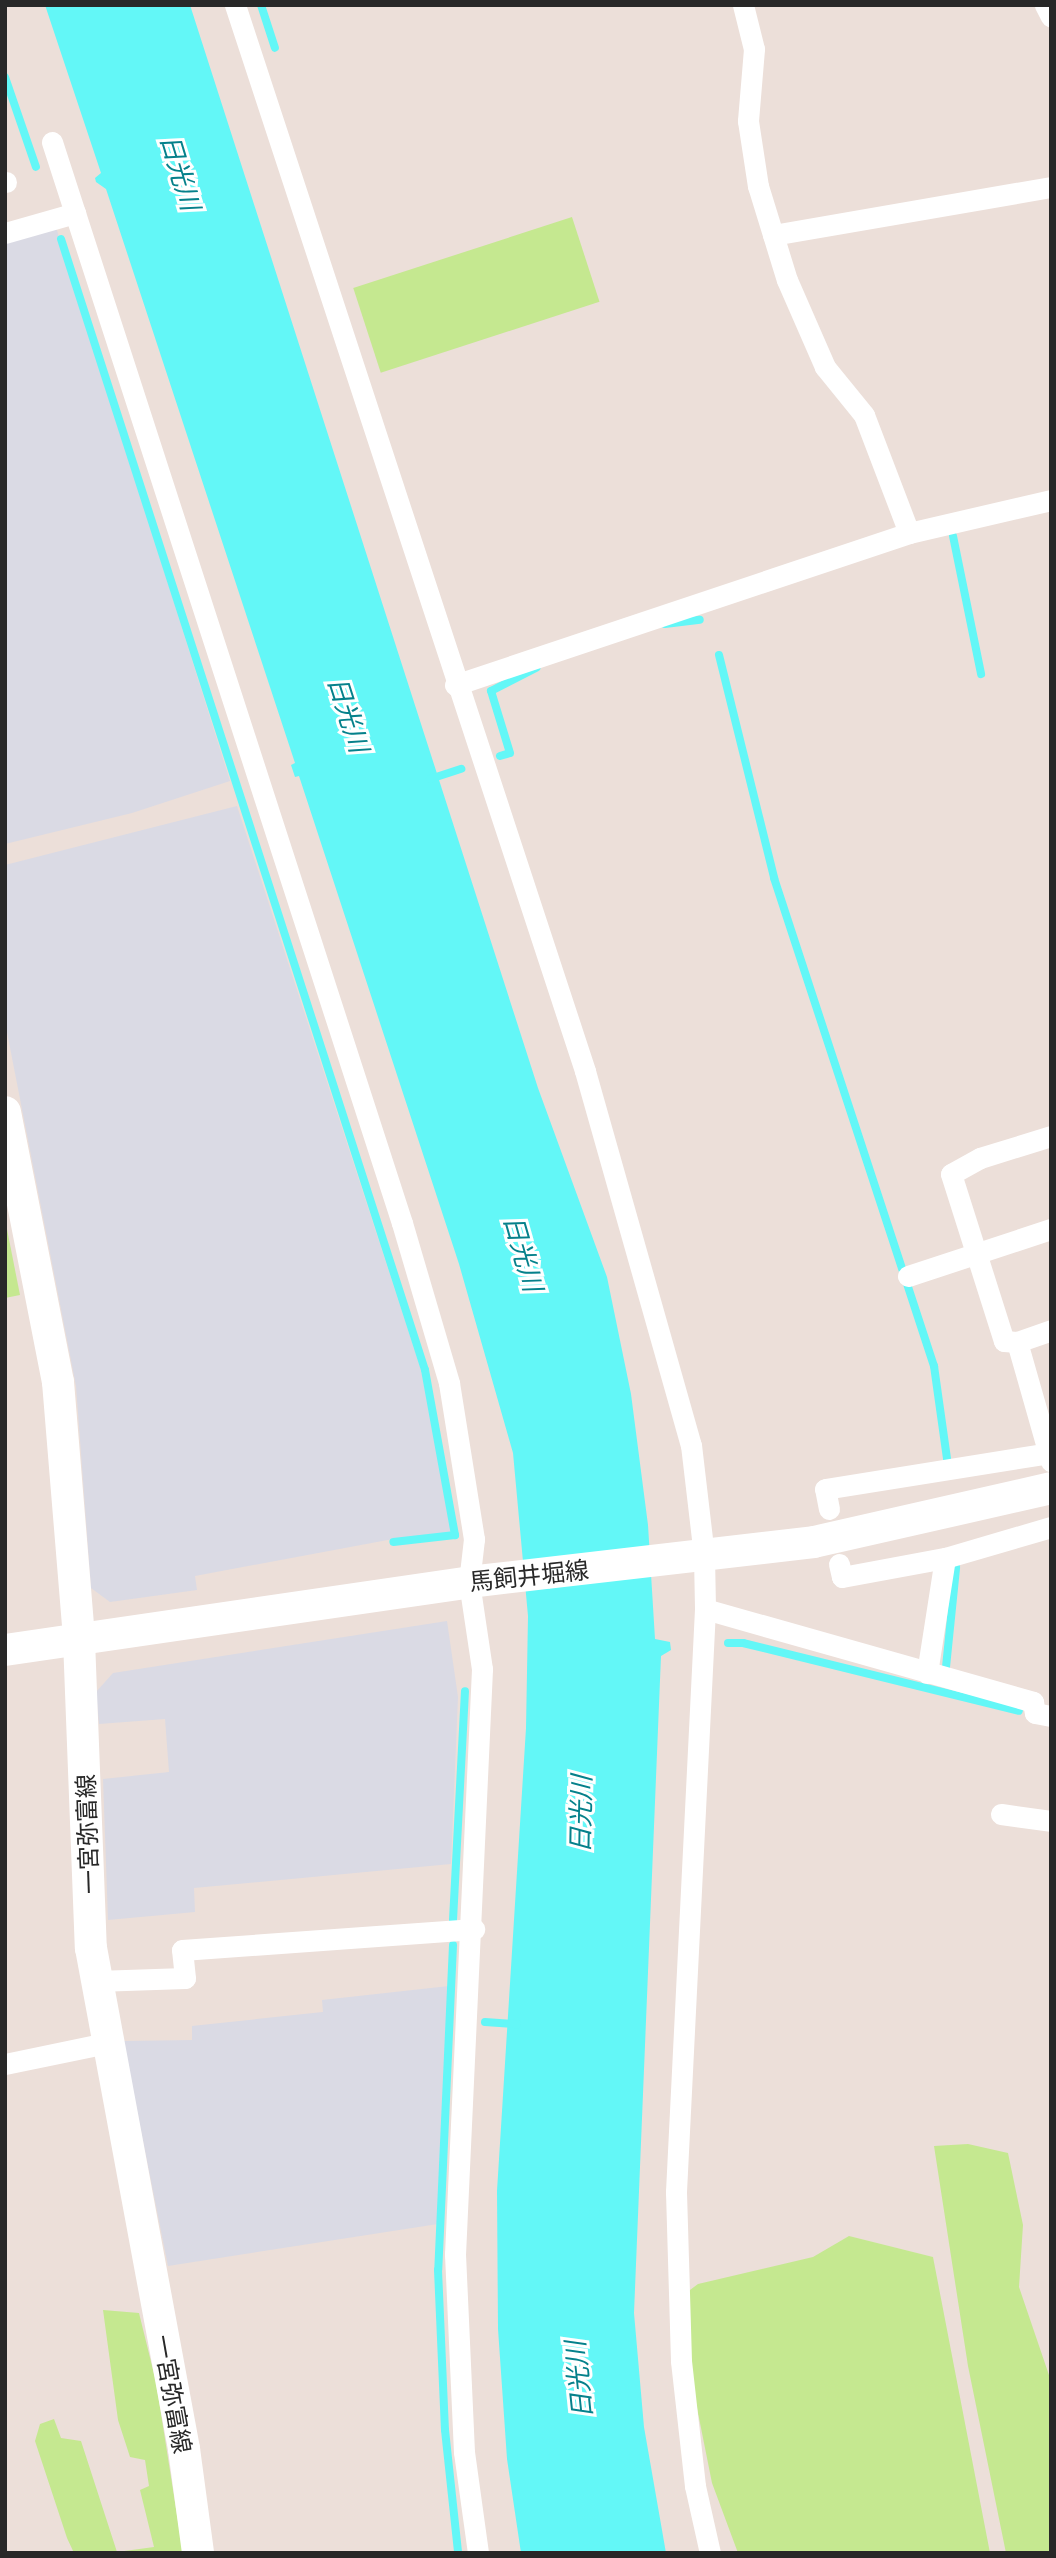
<!DOCTYPE html>
<html>
<head>
<meta charset="utf-8">
<style>
  body { margin:0 }
  #map { position:relative; width:1056px; height:2558px; overflow:hidden; background:#ecdfd9; font-family:Commissioner,"Noto Sans JP",sans-serif }
  div>[style] { position:absolute }
  .industrial>* { inset:0; background:#dadae4 }
  .green>* { inset:0; background:#c5e890; transform-origin:0 0 }
  .water>* { inset:0; background:#63f7f7 }
  .stream>* { height:8px; margin:-4px; padding:0 4px; transform-origin:4px; border-radius:4px; background:#63f7f7 }
  .street>* { height:21px; margin:-10.5px; padding:0 10.5px; transform-origin:10.5px; border-radius:10.5px; background:#fff }
  .secondary>* { height:32px; margin:-16px; padding:0 16px; transform-origin:16px; border-radius:16px; background:#fff }
  span { translate:-50% -50%; white-space:nowrap; text-align:center; line-height:1.15; -webkit-text-stroke:6px #fff; paint-order:stroke }
  .street-label { font-size:24px; color:#282828 }
  .water-label { font-size:26px; color:#05818b; font-style:italic }
  .frame { position:absolute; inset:0; border:7px solid #282828; pointer-events:none }
</style>
</head>
<body>
<div id="map">
  <div class="industrial">
    <i style="clip-path:polygon(55px 224px,230px 781px,132px 813px,5px 844px,5px 239px)"></i>
    <i style="clip-path:polygon(237px 806px,421px 1370px,453px 1534px,393px 1539px,195px 1576px,197px 1590px,110px 1602px,91px 1588px,76px 1386px,5px 1022px,5px 865px)"></i>
    <i style="clip-path:polygon(447px 1621px,458px 1697px,451px 1864px,194px 1888px,195px 1912px,108px 1920px,103px 1779px,169px 1772px,165px 1719px,99px 1724px,96px 1692px,113px 1673px)"></i>
    <i style="clip-path:polygon(449px 1986px,438px 2224px,168px 2266px,123px 2041px,192px 2040px,192px 2026px,323px 2012px,322px 2000px)"></i>
  </div>
  <div class="green">
    <i style="left:572px;top:217px;width:89px;height:230px;rotate:72deg"></i>
    <i style="clip-path:polygon(5px 1219px,20px 1295px,5px 1298px)"></i>
    <i style="clip-path:polygon(968px 2144px,1008px 2153px,1023px 2225px,1019px 2287px,1051px 2381px,1051px 2553px,1006px 2553px,968px 2366px,934px 2146px)"></i>
    <i style="clip-path:polygon(849px 2236px,933px 2257px,990px 2553px,738px 2553px,712px 2483px,688px 2363px,686px 2293px,698px 2284px,813px 2257px)"></i>
    <i style="clip-path:polygon(103px 2310px,139px 2313px,156px 2382px,183px 2553px,74px 2553px,67px 2538px,35px 2441px,40px 2424px,54px 2419px,61px 2438px,81px 2441px,117px 2552px,154px 2547px,140px 2490px,149px 2486px,145px 2460px,130px 2457px,118px 2420px)"></i>
  </div>
  <div class="water">
    <i style="clip-path:polygon(45px 5px,190px 5px,538px 1088px,607px 1277px,631px 1394px,648px 1525px,655px 1639px,670px 1642px,671px 1650px,661px 1656px,634px 2313px,644px 2427px,666px 2553px,521px 2553px,507px 2459px,498px 2329px,497px 2191px,526px 1728px,528px 1616px,513px 1453px,459px 1264px,299px 776px,295px 777px,291px 765px,295px 763px,106px 189px,96px 182px,95px 178px,101px 173px)"></i>
  </div>
  <div class="stream">
    <i style="left:261px;top:5px;width:45px;rotate:72deg"></i>
    <i style="left:5px;top:77px;width:95px;rotate:71deg"></i>
    <i style="left:61px;top:239px;width:1188px;rotate:72.16deg"></i>
    <i style="left:425px;top:1370px;width:168px;rotate:79.7deg"></i>
    <i style="left:455px;top:1535px;width:62px;rotate:173.6deg"></i>
    <i style="left:953px;top:536px;width:141px;rotate:78.5deg"></i>
    <i style="left:665px;top:624px;width:35px;rotate:-7deg"></i>
    <i style="left:719px;top:655px;width:230px;rotate:76.1deg"></i>
    <i style="left:774px;top:878px;width:514px;rotate:71.85deg"></i>
    <i style="left:934px;top:1366px;width:94px;rotate:82deg"></i>
    <i style="left:500px;top:756px;width:10px;rotate:-17deg"></i>
    <i style="left:510px;top:753px;width:65px;rotate:-107deg"></i>
    <i style="left:491px;top:691px;width:51px;rotate:-27.1deg"></i>
    <i style="left:430px;top:779px;width:33px;rotate:-18deg"></i>
    <i style="left:728px;top:1643px;width:15px"></i>
    <i style="left:743px;top:1643px;width:284px;rotate:13.8deg"></i>
    <i style="left:946px;top:1667px;width:100px;rotate:-84.2deg"></i>
    <i style="left:453px;top:1920px;width:229px;rotate:-87deg"></i>
    <i style="left:453px;top:1945px;width:325px;rotate:92.6deg"></i>
    <i style="left:438px;top:2270px;width:160px;rotate:87.5deg"></i>
    <i style="left:445px;top:2430px;width:122px;rotate:83.9deg"></i>
    <i style="left:485px;top:2022px;width:32px;rotate:4deg"></i>
  </div>
  <div class="street">
    <i style="left:235px;top:5px;width:1122px;rotate:71.82deg"></i>
    <i style="left:585px;top:1071px;width:389px;rotate:74.2deg"></i>
    <i style="left:691px;top:1445px;width:112px;rotate:83.3deg"></i>
    <i style="left:704px;top:1556px;width:53px;rotate:88.9deg"></i>
    <i style="left:705px;top:1609px;width:584px;rotate:92.85deg"></i>
    <i style="left:676px;top:2192px;width:169px;rotate:88.3deg"></i>
    <i style="left:681px;top:2361px;width:126px;rotate:83.6deg"></i>
    <i style="left:695px;top:2486px;width:69px;rotate:77.4deg"></i>
    <i style="left:743px;top:5px;width:45px;rotate:76deg"></i>
    <i style="left:754px;top:49px;width:72px;rotate:94.8deg"></i>
    <i style="left:748px;top:121px;width:66px;rotate:81.3deg"></i>
    <i style="left:758px;top:186px;width:98px;rotate:72.9deg"></i>
    <i style="left:787px;top:280px;width:95px;rotate:66.4deg"></i>
    <i style="left:825px;top:367px;width:62px;rotate:50.9deg"></i>
    <i style="left:864px;top:415px;width:126px;rotate:69.1deg"></i>
    <i style="left:1045px;top:5px;width:13px;rotate:63deg"></i>
    <i style="left:52px;top:142px;width:1136px;rotate:72.06deg"></i>
    <i style="left:402px;top:1223px;width:167px;rotate:73.6deg"></i>
    <i style="left:449px;top:1383px;width:158px;rotate:80.9deg"></i>
    <i style="left:474px;top:1539px;width:43px;rotate:96.6deg"></i>
    <i style="left:469px;top:1582px;width:88px;rotate:81.5deg"></i>
    <i style="left:482px;top:1669px;width:586px;rotate:92.64deg"></i>
    <i style="left:455px;top:2254px;width:198px;rotate:87.4deg"></i>
    <i style="left:464px;top:2452px;width:102px;rotate:82.1deg"></i>
    <i style="left:5px;top:182px;width:1px"></i>
    <i style="left:5px;top:233px;width:73px;rotate:-15.9deg"></i>
    <i style="left:773px;top:235px;width:282px;rotate:-9.8deg"></i>
    <i style="left:455px;top:685px;width:479px;rotate:-18.5deg"></i>
    <i style="left:909px;top:533px;width:146px;rotate:-13.1deg"></i>
    <i style="left:1051px;top:1136px;width:74px;rotate:162.8deg"></i>
    <i style="left:980px;top:1158px;width:33px;rotate:151deg"></i>
    <i style="left:951px;top:1174px;width:175px;rotate:72.4deg"></i>
    <i style="left:1004px;top:1341px;width:13px;rotate:4deg"></i>
    <i style="left:1017px;top:1342px;width:36px;rotate:-19deg"></i>
    <i style="left:908px;top:1276px;width:151px;rotate:-18.2deg"></i>
    <i style="left:1017px;top:1342px;width:124px;rotate:74.1deg"></i>
    <i style="left:829px;top:1509px;width:20px;rotate:-101deg"></i>
    <i style="left:825px;top:1489px;width:227px;rotate:-9.1deg"></i>
    <i style="left:839px;top:1564px;width:13px;rotate:77deg"></i>
    <i style="left:842px;top:1577px;width:105px;rotate:-10.5deg"></i>
    <i style="left:945px;top:1558px;width:110px;rotate:-16.3deg"></i>
    <i style="left:705px;top:1609px;width:341px;rotate:15.8deg"></i>
    <i style="left:1033px;top:1702px;width:11px;rotate:80deg"></i>
    <i style="left:1035px;top:1713px;width:16px;rotate:11deg"></i>
    <i style="left:927px;top:1673px;width:116px;rotate:-81.1deg"></i>
    <i style="left:1001px;top:1814px;width:50px;rotate:8deg"></i>
    <i style="left:96px;top:1981px;width:89px;rotate:-1.9deg"></i>
    <i style="left:185px;top:1978px;width:28px;rotate:-96deg"></i>
    <i style="left:182px;top:1950px;width:293px;rotate:-4.1deg"></i>
    <i style="left:5px;top:2064px;width:103px;rotate:-11.7deg"></i>
  </div>
  <div class="secondary">
    <i style="left:5px;top:1112px;width:275px;rotate:78.9deg"></i>
    <i style="left:58px;top:1382px;width:259px;rotate:85.3deg"></i>
    <i style="left:79px;top:1640px;width:308px;rotate:87.8deg"></i>
    <i style="left:91px;top:1948px;width:510px;rotate:79.48deg"></i>
    <i style="left:184px;top:2449px;width:105px;rotate:82.3deg"></i>
    <i style="left:5px;top:1650px;width:469px;rotate:-8.3deg"></i>
    <i style="left:469px;top:1582px;width:347px;rotate:-6.6deg"></i>
    <i style="left:814px;top:1542px;width:243px;rotate:-12.8deg"></i>
  </div>
  <div class="street-label">
    <span style="left:529px;top:1575px;rotate:-6deg">馬飼井堀線</span>
    <span style="left:87px;top:1834px;rotate:-92deg">一宮弥富線</span>
    <span style="left:173px;top:2394px;rotate:80deg">一宮弥富線</span>
  </div>
  <div class="water-label">
    <span style="left:181px;top:172px;rotate:73deg">日光川</span>
    <span style="left:349px;top:714px;rotate:72deg">日光川</span>
    <span style="left:524px;top:1253px;rotate:74deg">日光川</span>
    <span style="left:580px;top:1814px;rotate:-89deg">日光川</span>
    <span style="left:578px;top:2380px;rotate:-96deg">日光川</span>
  </div>
  <div class="frame"></div>
</div>
</body>
</html>
